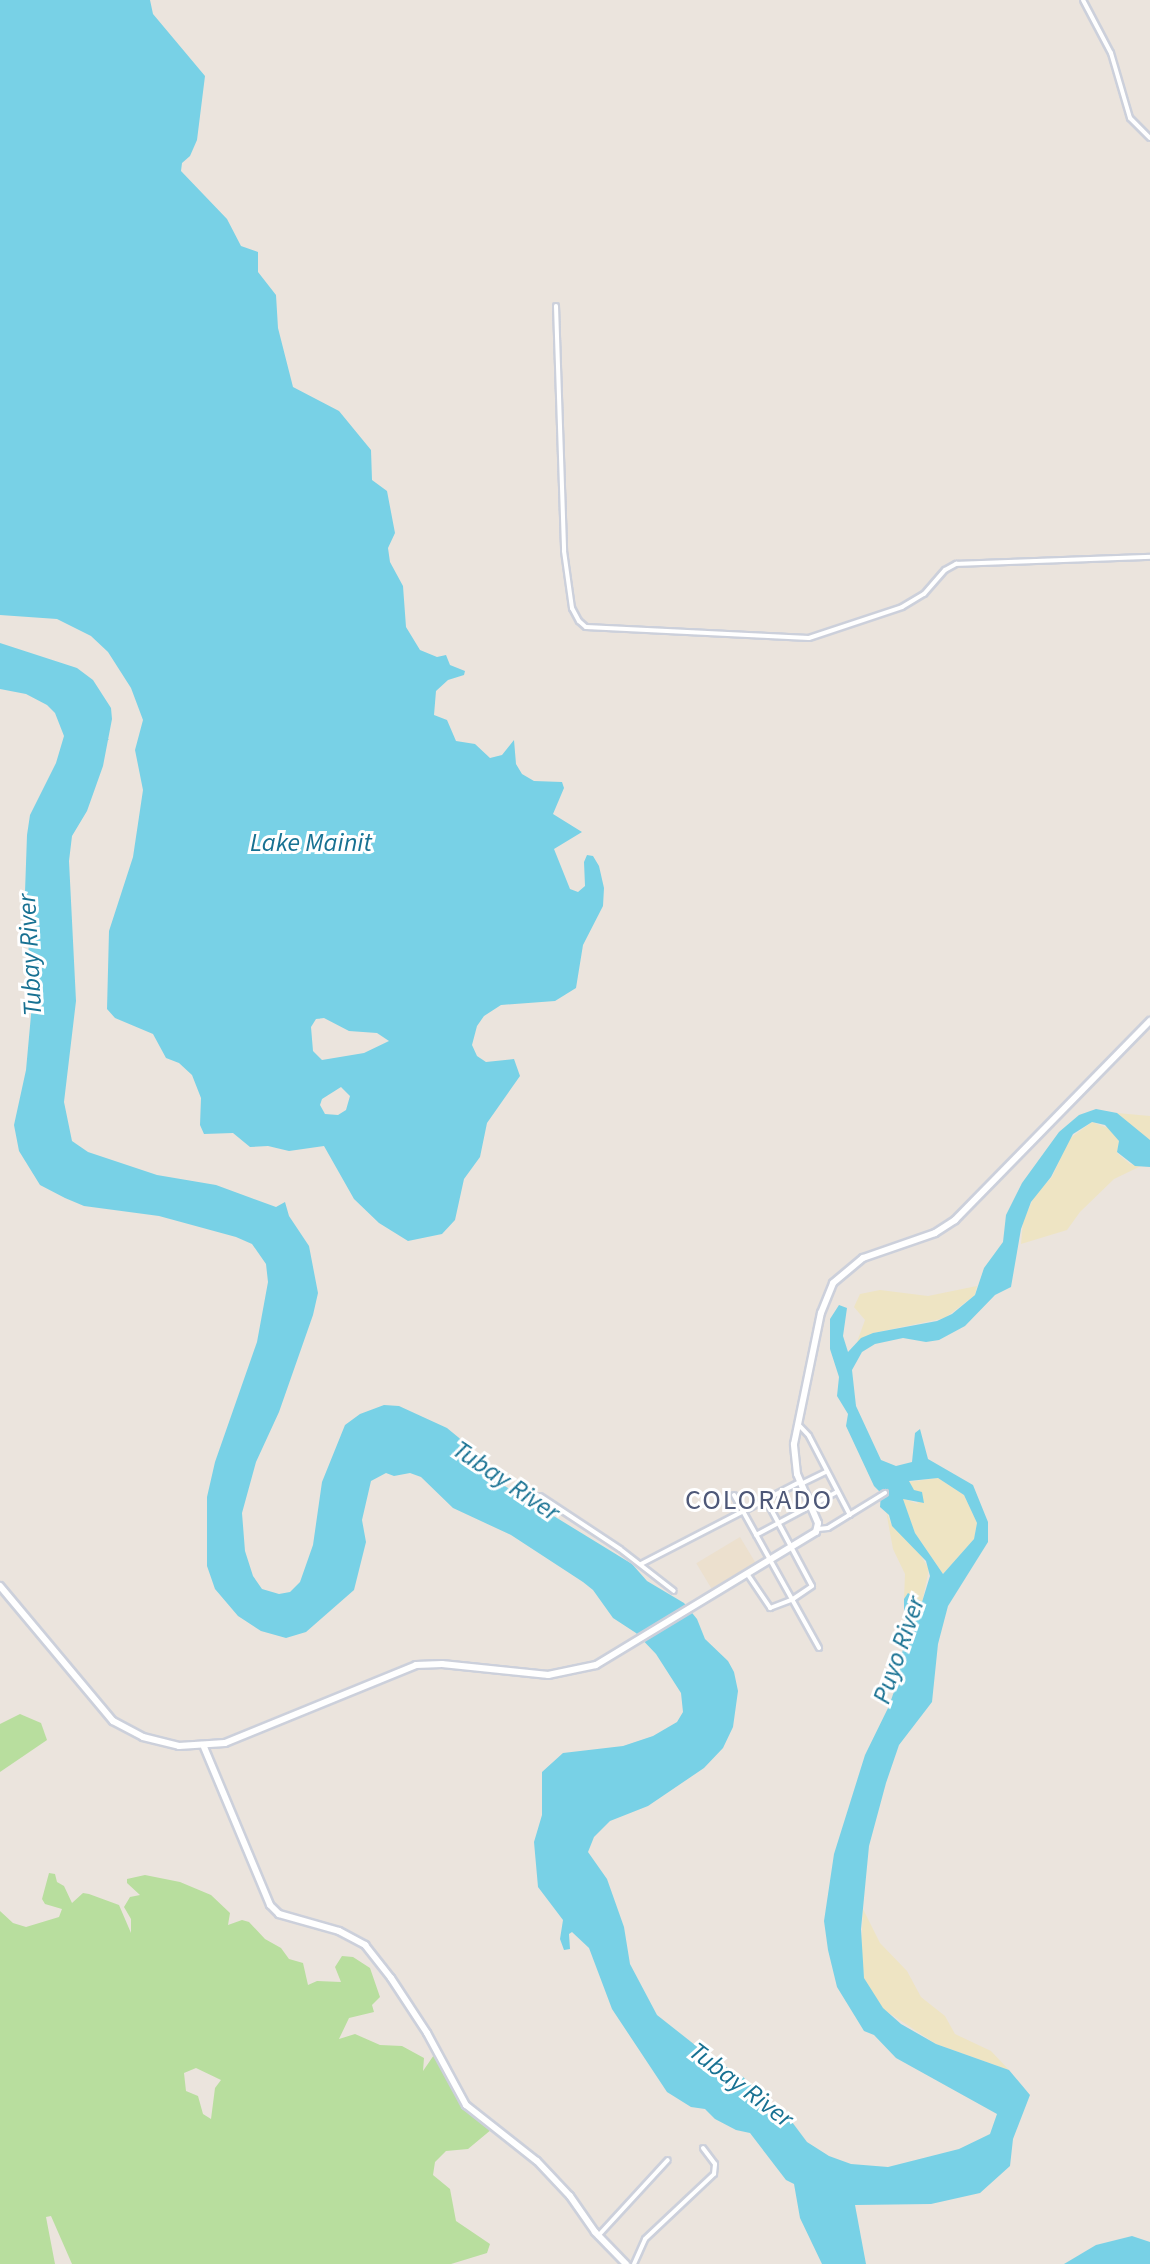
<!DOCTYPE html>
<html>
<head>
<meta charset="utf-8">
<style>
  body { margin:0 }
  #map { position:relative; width:1150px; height:2264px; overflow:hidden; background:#ebe4dd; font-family:"Source Sans 3",sans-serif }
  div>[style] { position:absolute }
  .education>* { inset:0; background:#ece0ce; transform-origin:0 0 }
  .green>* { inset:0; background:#b8de9e }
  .sand>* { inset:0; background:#eee4c3 }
  .water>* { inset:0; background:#78d1e6 }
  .roads { filter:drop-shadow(2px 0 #ccd0db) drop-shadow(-2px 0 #ccd0db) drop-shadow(0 2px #ccd0db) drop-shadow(0 -2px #ccd0db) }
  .street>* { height:4px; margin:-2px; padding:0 2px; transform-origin:2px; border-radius:2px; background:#fff }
  .secondary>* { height:6px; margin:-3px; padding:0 3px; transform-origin:3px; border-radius:3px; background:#fff }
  span { translate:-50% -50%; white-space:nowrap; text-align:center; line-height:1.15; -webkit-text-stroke:6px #fff; paint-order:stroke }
  .water-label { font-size:26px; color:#177192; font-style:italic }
  .quarter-label { font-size:28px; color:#4e5878; letter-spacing:2px }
</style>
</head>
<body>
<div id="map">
  <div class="education">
    <i style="left:740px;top:1537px;width:33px;height:51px;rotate:59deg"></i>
  </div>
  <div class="green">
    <i style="clip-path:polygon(20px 1714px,41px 1723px,47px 1740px,0 1772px,0 1724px)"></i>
    <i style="clip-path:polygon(evenodd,49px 1873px,55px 1874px,57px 1882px,64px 1886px,72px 1903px,83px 1893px,89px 1894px,119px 1905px,131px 1933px,131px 1919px,124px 1907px,130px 1897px,140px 1895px,127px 1883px,127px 1879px,145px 1875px,180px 1882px,211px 1895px,230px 1913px,228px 1925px,242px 1920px,249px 1922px,265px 1939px,281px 1948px,289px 1959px,303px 1963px,308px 1985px,317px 1981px,341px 1982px,335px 1967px,342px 1956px,353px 1957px,370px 1968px,380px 1997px,372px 2005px,374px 2012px,349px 2018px,339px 2039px,355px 2034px,380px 2045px,402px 2046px,424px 2058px,423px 2071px,436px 2052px,451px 2081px,492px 2129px,468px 2149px,446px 2151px,435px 2162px,433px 2175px,450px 2189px,456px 2221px,490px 2244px,487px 2253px,451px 2264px,72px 2264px,51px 2216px,46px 2217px,55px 2264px,0 2264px,0 1911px,13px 1923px,26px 1927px,59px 1917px,62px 1909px,45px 1904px,42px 1899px,49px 1873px,196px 2068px,221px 2080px,215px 2088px,211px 2119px,203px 2114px,198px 2096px,186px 2091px,184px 2073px,196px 2068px)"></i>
  </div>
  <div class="sand">
    <i style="clip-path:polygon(1117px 1113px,1150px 1116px,1150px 1140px,1135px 1131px)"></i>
    <i style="clip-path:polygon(1092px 1122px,1113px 1130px,1119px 1141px,1117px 1153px,1130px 1164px,1141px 1166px,1114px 1179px,1080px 1212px,1067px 1230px,1021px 1244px,1023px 1221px,1035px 1195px,1052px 1177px,1069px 1139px)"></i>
    <i style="clip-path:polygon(977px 1286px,975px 1295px,945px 1318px,873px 1333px,857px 1342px,865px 1320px,854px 1307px,860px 1294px,880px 1290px,928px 1296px)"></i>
    <i style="clip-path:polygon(938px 1478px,964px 1495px,977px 1523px,974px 1539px,943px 1574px,915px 1533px,902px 1498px,918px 1504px,908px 1482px)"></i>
    <i style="clip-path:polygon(886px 1511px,892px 1526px,915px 1546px,929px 1569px,922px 1603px,908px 1593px,904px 1599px,905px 1574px,893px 1549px)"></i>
    <i style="clip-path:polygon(863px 1909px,880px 1943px,907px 1971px,921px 1997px,945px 2016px,955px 2034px,991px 2051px,1009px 2070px,936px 2044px,883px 2009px,864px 1978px,861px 1950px)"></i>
  </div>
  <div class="water">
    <i style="clip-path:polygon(evenodd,0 0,150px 0,153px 14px,205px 76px,197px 140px,190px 156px,182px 163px,181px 171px,227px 219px,241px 246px,258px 252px,258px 272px,276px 295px,278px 328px,293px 387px,339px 411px,371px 450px,372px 480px,387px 491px,395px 533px,388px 548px,390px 562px,403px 586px,406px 627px,420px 650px,437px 657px,446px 655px,450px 665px,465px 671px,464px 675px,448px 680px,436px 691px,434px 715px,447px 720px,456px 741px,475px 744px,490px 758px,502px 755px,514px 740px,516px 764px,522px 774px,534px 781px,562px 782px,564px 788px,553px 814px,582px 832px,554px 849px,570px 889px,578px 892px,585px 886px,584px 862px,587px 855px,593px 856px,599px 866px,604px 888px,603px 906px,583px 945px,576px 988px,555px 1001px,501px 1005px,484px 1016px,477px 1026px,472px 1045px,477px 1056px,486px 1062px,514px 1059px,520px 1076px,487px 1123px,480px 1157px,464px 1179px,455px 1220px,442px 1234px,408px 1241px,379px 1223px,354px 1199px,324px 1146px,289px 1151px,268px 1146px,250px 1147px,233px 1133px,204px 1134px,200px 1125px,201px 1098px,192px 1075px,179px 1063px,166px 1058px,153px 1034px,115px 1018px,107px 1009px,109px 931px,133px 857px,143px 790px,135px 750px,143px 720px,131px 688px,108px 652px,91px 636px,57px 619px,0 615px,0 0,324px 1018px,349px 1031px,377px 1033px,389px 1041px,364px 1053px,322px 1060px,313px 1051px,311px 1027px,316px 1019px,324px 1018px,0 0,341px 1087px,350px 1096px,346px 1110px,338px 1115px,325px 1114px,320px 1105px,322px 1099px,341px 1087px)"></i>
    <i style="clip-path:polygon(evenodd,0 643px,77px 668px,93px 680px,111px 708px,112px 719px,103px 766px,87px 811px,72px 836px,69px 861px,76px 1001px,64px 1102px,72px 1141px,88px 1152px,157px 1175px,216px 1185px,276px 1207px,285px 1202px,289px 1216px,309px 1246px,318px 1293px,313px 1315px,279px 1412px,256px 1462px,242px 1513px,245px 1551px,253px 1576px,262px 1589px,279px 1594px,290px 1592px,300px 1582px,313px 1545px,322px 1482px,345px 1425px,360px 1414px,384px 1405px,399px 1406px,447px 1428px,475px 1451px,485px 1472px,495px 1480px,632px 1564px,647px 1581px,684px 1603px,697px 1619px,705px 1639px,728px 1661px,734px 1672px,738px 1691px,733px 1727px,723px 1748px,704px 1768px,648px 1806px,610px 1821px,594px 1837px,588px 1852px,607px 1879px,624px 1927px,630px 1964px,657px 2015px,714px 2060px,743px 2077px,792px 2122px,807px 2142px,829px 2156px,851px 2164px,888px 2167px,959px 2149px,990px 2134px,997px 2114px,896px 2058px,874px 2035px,864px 2031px,837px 1987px,828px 1950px,824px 1921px,834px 1854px,865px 1755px,889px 1706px,899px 1677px,904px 1640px,904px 1599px,908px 1593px,922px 1602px,930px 1576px,926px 1561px,892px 1526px,889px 1515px,880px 1507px,881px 1493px,874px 1486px,846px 1426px,848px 1414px,837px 1396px,839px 1377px,830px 1349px,830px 1319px,839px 1305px,847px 1308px,843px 1336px,848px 1352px,861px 1338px,873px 1333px,937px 1321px,952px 1314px,975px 1295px,984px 1268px,1003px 1242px,1006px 1215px,1022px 1183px,1059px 1132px,1079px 1115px,1096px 1109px,1117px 1113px,1150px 1140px,1150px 1167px,1135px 1166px,1117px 1152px,1119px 1141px,1105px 1125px,1092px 1122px,1073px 1134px,1051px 1177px,1031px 1202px,1021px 1229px,1011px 1287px,995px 1295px,965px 1326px,939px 1340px,926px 1342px,903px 1338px,875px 1344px,862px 1352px,852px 1370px,856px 1406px,881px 1460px,896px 1466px,912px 1462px,915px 1433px,920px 1429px,928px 1459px,973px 1485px,988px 1522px,988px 1542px,948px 1606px,938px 1644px,932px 1702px,899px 1745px,886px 1783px,869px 1846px,861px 1929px,864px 1978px,883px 2008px,901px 2024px,936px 2044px,1009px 2070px,1030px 2095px,1013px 2139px,1010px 2166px,980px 2193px,931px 2204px,855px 2205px,866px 2264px,822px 2264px,800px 2218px,794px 2184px,786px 2180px,750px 2133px,736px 2130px,715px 2119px,705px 2109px,691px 2107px,667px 2092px,612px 2009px,589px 1948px,572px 1932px,569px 1934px,570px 1949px,564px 1950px,560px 1939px,563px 1920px,538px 1887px,534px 1842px,542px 1815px,542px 1772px,563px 1753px,623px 1746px,653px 1736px,677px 1722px,683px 1712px,681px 1693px,656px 1654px,636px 1633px,613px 1618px,593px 1590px,583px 1582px,511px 1535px,453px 1508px,421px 1477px,410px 1473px,394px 1476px,386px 1473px,371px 1481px,362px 1520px,366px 1542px,354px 1590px,306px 1632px,286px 1638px,261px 1631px,238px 1616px,215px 1589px,207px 1566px,207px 1497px,215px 1462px,257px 1342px,268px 1282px,266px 1264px,252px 1244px,236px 1237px,159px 1216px,84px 1206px,65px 1198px,40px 1185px,19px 1151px,14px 1125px,26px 1070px,32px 1004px,25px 892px,27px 835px,30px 815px,56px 763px,64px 736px,55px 713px,47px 705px,26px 694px,0 689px,0 643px,938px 1478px,964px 1495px,977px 1523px,974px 1539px,943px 1574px,915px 1533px,903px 1499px,924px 1503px,922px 1492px,914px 1490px,909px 1481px,938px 1478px)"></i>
    <i style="clip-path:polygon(1132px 2236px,1150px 2242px,1150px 2264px,1064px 2264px,1096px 2245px)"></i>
  </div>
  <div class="roads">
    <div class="street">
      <i style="left:1083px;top:0;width:60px;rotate:62.2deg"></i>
      <i style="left:1111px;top:53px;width:68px;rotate:73.7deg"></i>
      <i style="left:1130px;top:118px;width:28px;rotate:45deg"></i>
      <i style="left:556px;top:306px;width:245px;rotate:88.1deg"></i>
      <i style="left:564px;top:551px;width:58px;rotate:82deg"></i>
      <i style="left:572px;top:608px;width:15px;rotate:62deg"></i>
      <i style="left:579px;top:621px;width:9px;rotate:41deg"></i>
      <i style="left:586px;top:627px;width:223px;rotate:2.8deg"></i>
      <i style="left:809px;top:638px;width:98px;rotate:-18.4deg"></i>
      <i style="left:902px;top:607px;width:26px;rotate:-31deg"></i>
      <i style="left:924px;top:594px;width:32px;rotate:-49deg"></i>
      <i style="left:945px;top:570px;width:13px;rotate:-29deg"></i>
      <i style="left:956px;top:564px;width:194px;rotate:-2.1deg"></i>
      <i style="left:798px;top:1424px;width:16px;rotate:47deg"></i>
      <i style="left:809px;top:1436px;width:89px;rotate:62.6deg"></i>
      <i style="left:801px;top:1484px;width:28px;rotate:-26deg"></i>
      <i style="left:734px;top:1495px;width:175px;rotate:60.9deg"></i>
      <i style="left:540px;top:1496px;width:96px;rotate:33.5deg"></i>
      <i style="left:620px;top:1549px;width:68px;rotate:37.9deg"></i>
      <i style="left:818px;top:1529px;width:10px;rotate:-6deg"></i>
      <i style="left:828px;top:1528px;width:67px;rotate:-31.6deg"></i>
      <i style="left:756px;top:1535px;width:92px;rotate:-28deg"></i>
      <i style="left:641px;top:1564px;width:179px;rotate:-27.3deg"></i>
      <i style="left:748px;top:1575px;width:40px;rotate:56deg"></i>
      <i style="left:770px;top:1608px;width:25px;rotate:-21deg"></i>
      <i style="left:793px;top:1599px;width:23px;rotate:-34deg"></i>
      <i style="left:812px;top:1586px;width:98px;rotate:-118.1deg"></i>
      <i style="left:598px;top:2236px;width:103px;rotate:-47.4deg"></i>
      <i style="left:634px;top:2264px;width:27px;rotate:-66deg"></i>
      <i style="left:645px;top:2239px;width:95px;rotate:-43.3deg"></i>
      <i style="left:714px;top:2174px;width:10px;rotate:-84deg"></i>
      <i style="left:715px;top:2164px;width:20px;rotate:-127deg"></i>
    </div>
    <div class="secondary">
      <i style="left:0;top:1586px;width:176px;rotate:50.1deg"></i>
      <i style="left:113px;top:1721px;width:34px;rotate:28deg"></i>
      <i style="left:143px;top:1737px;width:37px;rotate:14deg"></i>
      <i style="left:179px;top:1746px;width:46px;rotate:-3.7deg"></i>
      <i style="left:225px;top:1743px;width:206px;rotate:-22.2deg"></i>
      <i style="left:416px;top:1665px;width:26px;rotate:-2deg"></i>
      <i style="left:442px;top:1664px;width:107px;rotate:5.9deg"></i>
      <i style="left:548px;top:1675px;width:49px;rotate:-11.8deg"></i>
      <i style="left:596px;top:1665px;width:257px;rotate:-31.2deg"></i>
      <i style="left:816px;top:1532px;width:9px;rotate:-77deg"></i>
      <i style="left:818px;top:1523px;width:53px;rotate:-113.2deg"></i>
      <i style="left:797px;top:1474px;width:30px;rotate:-96deg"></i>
      <i style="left:794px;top:1444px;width:134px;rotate:-78.4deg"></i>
      <i style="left:821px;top:1313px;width:32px;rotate:-68deg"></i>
      <i style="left:833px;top:1283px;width:39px;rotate:-40deg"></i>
      <i style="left:863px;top:1258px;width:76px;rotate:-19.1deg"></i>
      <i style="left:935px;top:1233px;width:24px;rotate:-33deg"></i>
      <i style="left:955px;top:1220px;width:279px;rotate:-45.6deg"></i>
      <i style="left:204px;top:1747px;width:171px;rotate:67.3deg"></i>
      <i style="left:270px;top:1905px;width:13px;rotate:45deg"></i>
      <i style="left:279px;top:1914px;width:62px;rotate:15.8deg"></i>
      <i style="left:339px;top:1931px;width:30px;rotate:28deg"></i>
      <i style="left:365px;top:1945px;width:42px;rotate:51.8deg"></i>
      <i style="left:391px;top:1978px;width:66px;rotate:56.8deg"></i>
      <i style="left:427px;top:2033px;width:82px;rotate:61.6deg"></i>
      <i style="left:466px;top:2105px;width:90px;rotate:38.3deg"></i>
      <i style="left:537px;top:2161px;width:48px;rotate:46.7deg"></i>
      <i style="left:570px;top:2196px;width:44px;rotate:55.2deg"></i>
      <i style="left:595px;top:2232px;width:45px;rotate:45.9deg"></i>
    </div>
  </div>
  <div class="water-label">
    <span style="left:311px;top:843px">Lake Mainit</span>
    <span style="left:30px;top:955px;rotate:-93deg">Tubay River</span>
    <span style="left:506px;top:1481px;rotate:34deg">Tubay River</span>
    <span style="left:899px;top:1650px;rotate:-71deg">Puyo River</span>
    <span style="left:741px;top:2085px;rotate:37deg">Tubay River</span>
  </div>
  <div class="quarter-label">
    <span style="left:759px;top:1500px">COLORADO</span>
  </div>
</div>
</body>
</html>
